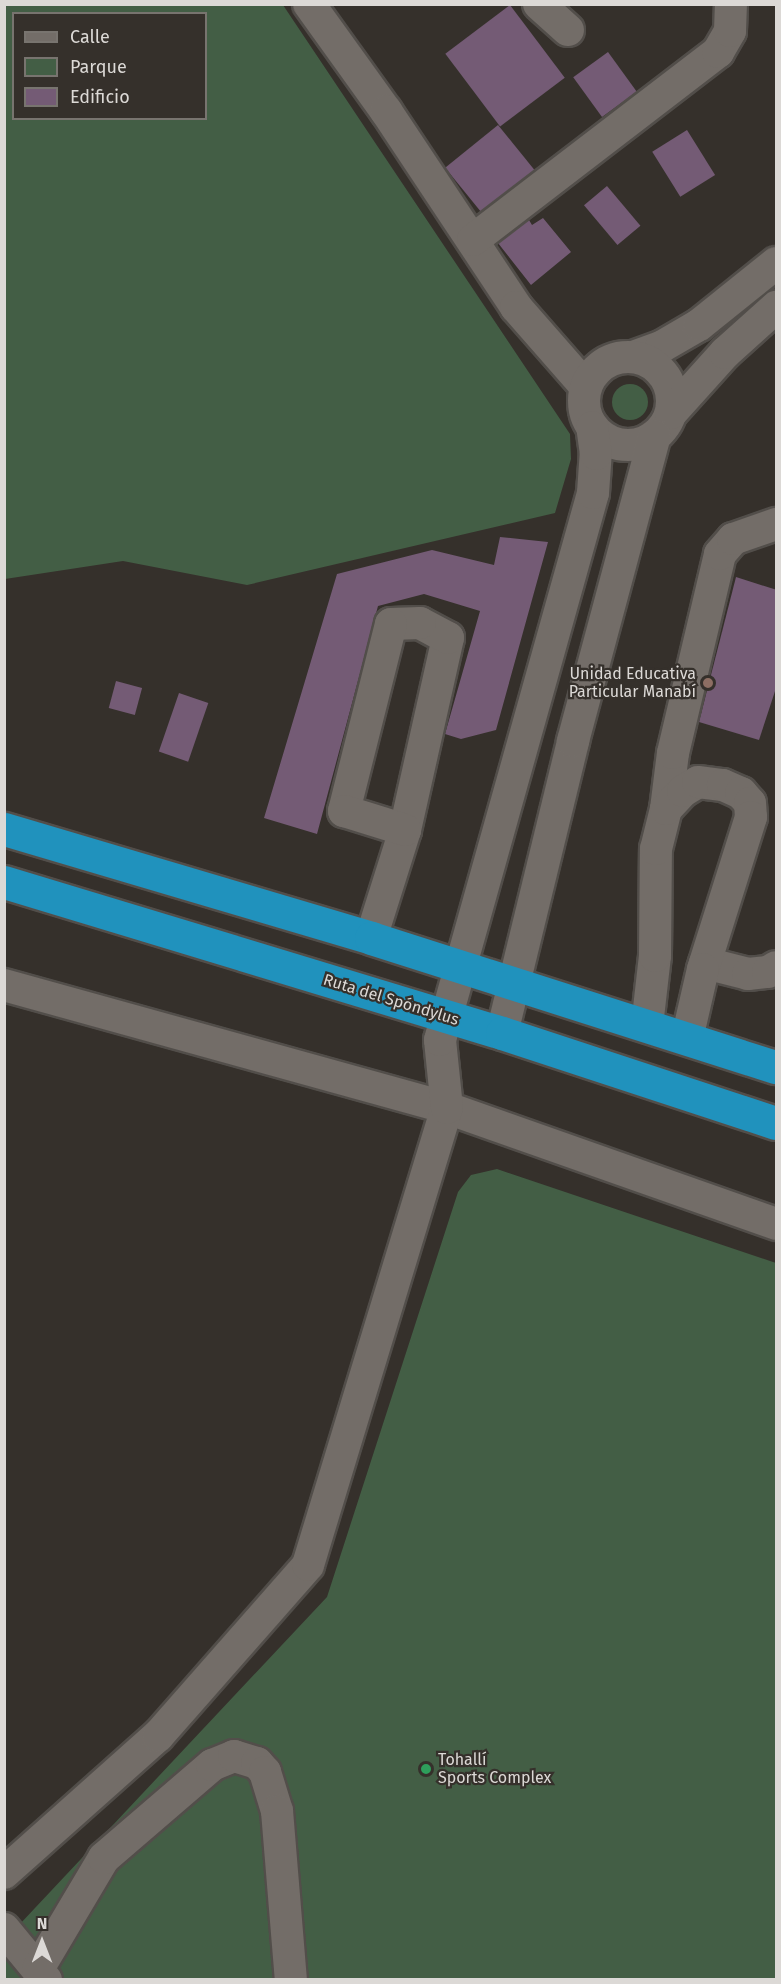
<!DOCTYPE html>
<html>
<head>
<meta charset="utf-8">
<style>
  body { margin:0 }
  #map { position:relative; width:781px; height:1984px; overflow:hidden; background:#35302b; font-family:"Fira Sans",sans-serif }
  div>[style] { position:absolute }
  .green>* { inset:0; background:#435e45 }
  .round { border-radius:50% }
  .building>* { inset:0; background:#745b75; transform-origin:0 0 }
  .roads { filter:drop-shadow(2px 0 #524e4a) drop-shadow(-2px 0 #524e4a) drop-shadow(0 2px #524e4a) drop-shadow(0 -2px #524e4a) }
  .minor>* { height:32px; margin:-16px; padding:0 16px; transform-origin:16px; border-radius:16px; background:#736d68 }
  .minor>.ring { margin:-16px; padding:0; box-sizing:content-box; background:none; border:32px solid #736d68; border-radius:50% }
  .highway>* { height:33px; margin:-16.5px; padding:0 16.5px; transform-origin:16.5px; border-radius:16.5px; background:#2092bd }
  .dots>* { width:16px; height:16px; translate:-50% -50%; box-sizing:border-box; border:3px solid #35302b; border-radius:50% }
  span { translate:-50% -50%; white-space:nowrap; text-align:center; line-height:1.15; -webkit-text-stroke:4.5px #35302b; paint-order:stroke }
  .poi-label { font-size:16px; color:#dcd9d6 }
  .right { translate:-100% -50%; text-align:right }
  .left { translate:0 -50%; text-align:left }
  .street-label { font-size:16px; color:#dcd9d6 }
  .frame { position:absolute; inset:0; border:6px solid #dcd9d6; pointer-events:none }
  .legend { position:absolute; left:12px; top:12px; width:195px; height:108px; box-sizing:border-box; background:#35302b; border:2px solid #78746f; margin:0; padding:8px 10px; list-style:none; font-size:18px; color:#dcd9d6 }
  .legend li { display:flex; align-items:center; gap:12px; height:30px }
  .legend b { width:30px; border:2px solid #78746f }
  .north { position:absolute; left:12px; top:1912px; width:60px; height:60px; -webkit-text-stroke:4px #35302b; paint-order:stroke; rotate:0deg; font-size:16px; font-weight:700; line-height:24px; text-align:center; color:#dcd9d6 }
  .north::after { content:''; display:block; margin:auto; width:21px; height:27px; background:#dcd9d6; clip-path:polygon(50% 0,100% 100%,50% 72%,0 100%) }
</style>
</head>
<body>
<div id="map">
  <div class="green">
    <i style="clip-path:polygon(evenodd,5px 4px,283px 5px,570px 434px,571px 459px,555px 513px,247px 585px,123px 561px,5px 579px,5px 4px,14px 14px,206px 14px,206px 118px,14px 118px,14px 14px)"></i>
    <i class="round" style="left:612px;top:384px;width:36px;height:36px"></i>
    <i style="clip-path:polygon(497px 1169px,776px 1263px,776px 1979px,5px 1979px,4px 1941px,327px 1597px,458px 1192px,471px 1175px)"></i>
  </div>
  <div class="building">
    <i style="left:510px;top:5px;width:91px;height:81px;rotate:53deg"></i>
    <i style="left:608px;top:52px;width:49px;height:43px;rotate:54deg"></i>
    <i style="left:498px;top:125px;width:58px;height:68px;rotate:51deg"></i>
    <i style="left:687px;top:130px;width:53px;height:41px;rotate:58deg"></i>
    <i style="left:607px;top:186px;width:52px;height:30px;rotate:50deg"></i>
    <i style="clip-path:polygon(543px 218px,571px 252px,531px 285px,498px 243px,529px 220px,532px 225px)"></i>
    <i style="clip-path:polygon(500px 537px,548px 542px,496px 730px,461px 739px,445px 734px,480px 611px,424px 594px,378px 606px,317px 834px,264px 818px,337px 574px,432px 550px,494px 565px)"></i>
    <i style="clip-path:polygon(736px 577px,777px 590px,777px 685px,759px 740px,699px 722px)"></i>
    <i style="left:116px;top:681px;width:27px;height:28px;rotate:15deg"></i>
    <i style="left:179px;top:693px;width:31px;height:62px;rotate:19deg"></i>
  </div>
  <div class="roads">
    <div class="minor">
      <i style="left:309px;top:4px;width:132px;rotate:54.3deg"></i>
      <i style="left:386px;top:111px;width:235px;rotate:56.4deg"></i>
      <i style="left:516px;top:307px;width:106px;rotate:48.8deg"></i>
      <i style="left:539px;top:4px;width:39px;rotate:42deg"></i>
      <i style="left:473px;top:240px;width:309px;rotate:-37.5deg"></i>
      <i style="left:718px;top:52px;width:24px;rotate:-60deg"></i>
      <i style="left:730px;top:31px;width:27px;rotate:-88deg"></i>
      <i style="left:633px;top:357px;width:30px;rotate:-20deg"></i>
      <i style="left:661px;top:347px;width:44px;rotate:-30.1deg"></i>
      <i style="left:699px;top:325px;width:99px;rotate:-38.8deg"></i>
      <i class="ring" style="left:584px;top:357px;width:56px;height:56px"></i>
      <i style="left:671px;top:413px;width:81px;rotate:-48deg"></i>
      <i style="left:725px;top:353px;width:69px;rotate:-42deg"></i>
      <i style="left:666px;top:809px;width:56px;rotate:-82.9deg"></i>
      <i style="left:673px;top:753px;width:204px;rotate:-76.7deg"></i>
      <i style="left:720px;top:554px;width:20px;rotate:-49deg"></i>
      <i style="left:733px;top:539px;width:46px;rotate:-19.2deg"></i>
      <i style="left:371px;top:938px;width:113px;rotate:-72.5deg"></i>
      <i style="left:405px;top:830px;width:197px;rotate:-77.4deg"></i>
      <i style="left:448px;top:638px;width:32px;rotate:-152deg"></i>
      <i style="left:420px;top:623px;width:29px;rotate:178deg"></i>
      <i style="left:391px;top:624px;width:193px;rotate:104.1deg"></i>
      <i style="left:344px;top:811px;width:64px;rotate:17.3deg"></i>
      <i style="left:705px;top:963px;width:44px;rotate:14.3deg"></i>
      <i style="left:748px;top:974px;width:20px;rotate:-6deg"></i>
      <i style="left:768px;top:972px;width:9px;rotate:-32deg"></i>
      <i style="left:4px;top:985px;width:460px;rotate:15.5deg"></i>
      <i style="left:447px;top:1108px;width:349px;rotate:19.4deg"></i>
      <i style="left:647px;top:1026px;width:70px;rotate:-83.5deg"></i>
      <i style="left:655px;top:956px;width:107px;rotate:-89.5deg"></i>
      <i style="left:656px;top:849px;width:41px;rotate:-76deg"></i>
      <i style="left:666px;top:809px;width:25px;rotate:-47deg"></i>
      <i style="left:683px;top:791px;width:17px;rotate:-31deg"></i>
      <i style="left:698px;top:782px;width:25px;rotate:7deg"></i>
      <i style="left:723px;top:785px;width:20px;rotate:24deg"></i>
      <i style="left:741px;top:793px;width:13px;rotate:48deg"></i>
      <i style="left:750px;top:803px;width:14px;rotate:86deg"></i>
      <i style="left:751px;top:817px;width:159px;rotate:107.5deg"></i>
      <i style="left:703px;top:969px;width:72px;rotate:102.9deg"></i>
      <i style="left:502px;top:1033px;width:301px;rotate:-76.3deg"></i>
      <i style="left:573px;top:741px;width:316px;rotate:-75deg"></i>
      <i style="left:4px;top:1873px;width:206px;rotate:-41.7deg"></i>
      <i style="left:158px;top:1736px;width:227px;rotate:-48.7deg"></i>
      <i style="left:308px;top:1565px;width:478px;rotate:-73.1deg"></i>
      <i style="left:447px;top:1108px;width:68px;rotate:-95.9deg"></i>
      <i style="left:440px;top:1040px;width:568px;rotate:-74.37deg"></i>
      <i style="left:593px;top:493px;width:39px;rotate:-86deg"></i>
      <i style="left:596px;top:454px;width:27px;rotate:-98deg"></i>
      <i style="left:4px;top:1929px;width:66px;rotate:50.5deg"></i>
      <i style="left:38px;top:1969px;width:129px;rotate:-59.3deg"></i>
      <i style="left:104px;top:1858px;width:143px;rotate:-40.7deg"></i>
      <i style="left:212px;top:1765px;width:24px;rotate:-22deg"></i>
      <i style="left:234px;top:1756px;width:24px;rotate:17deg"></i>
      <i style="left:257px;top:1763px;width:12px;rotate:48deg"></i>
      <i style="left:265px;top:1772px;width:41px;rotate:72.9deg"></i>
      <i style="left:277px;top:1811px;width:170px;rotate:85.3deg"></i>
    </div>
    <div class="highway">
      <i style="left:4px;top:829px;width:383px;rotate:16.5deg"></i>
      <i style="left:371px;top:938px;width:425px;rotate:17.7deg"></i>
      <i style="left:4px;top:882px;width:520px;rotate:16.87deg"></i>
      <i style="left:502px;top:1033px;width:288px;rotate:18.2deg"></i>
    </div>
  </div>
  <div class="dots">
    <i style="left:708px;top:683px;background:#8d6e63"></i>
    <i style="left:426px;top:1769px;background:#2e9e5b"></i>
  </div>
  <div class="poi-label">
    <span class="right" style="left:696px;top:683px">Unidad Educativa<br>Particular Manabí</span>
    <span class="left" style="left:438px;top:1769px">Tohallí<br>Sports Complex</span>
  </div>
  <div class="street-label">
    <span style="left:391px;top:1000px;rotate:17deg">Ruta del Spóndylus</span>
  </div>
  <div class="frame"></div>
  <ul class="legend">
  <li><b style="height:8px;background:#736d68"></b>Calle</li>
  <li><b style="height:16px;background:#435e45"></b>Parque</li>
  <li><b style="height:16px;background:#745b75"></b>Edificio</li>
  </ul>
  <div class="north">N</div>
</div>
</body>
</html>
